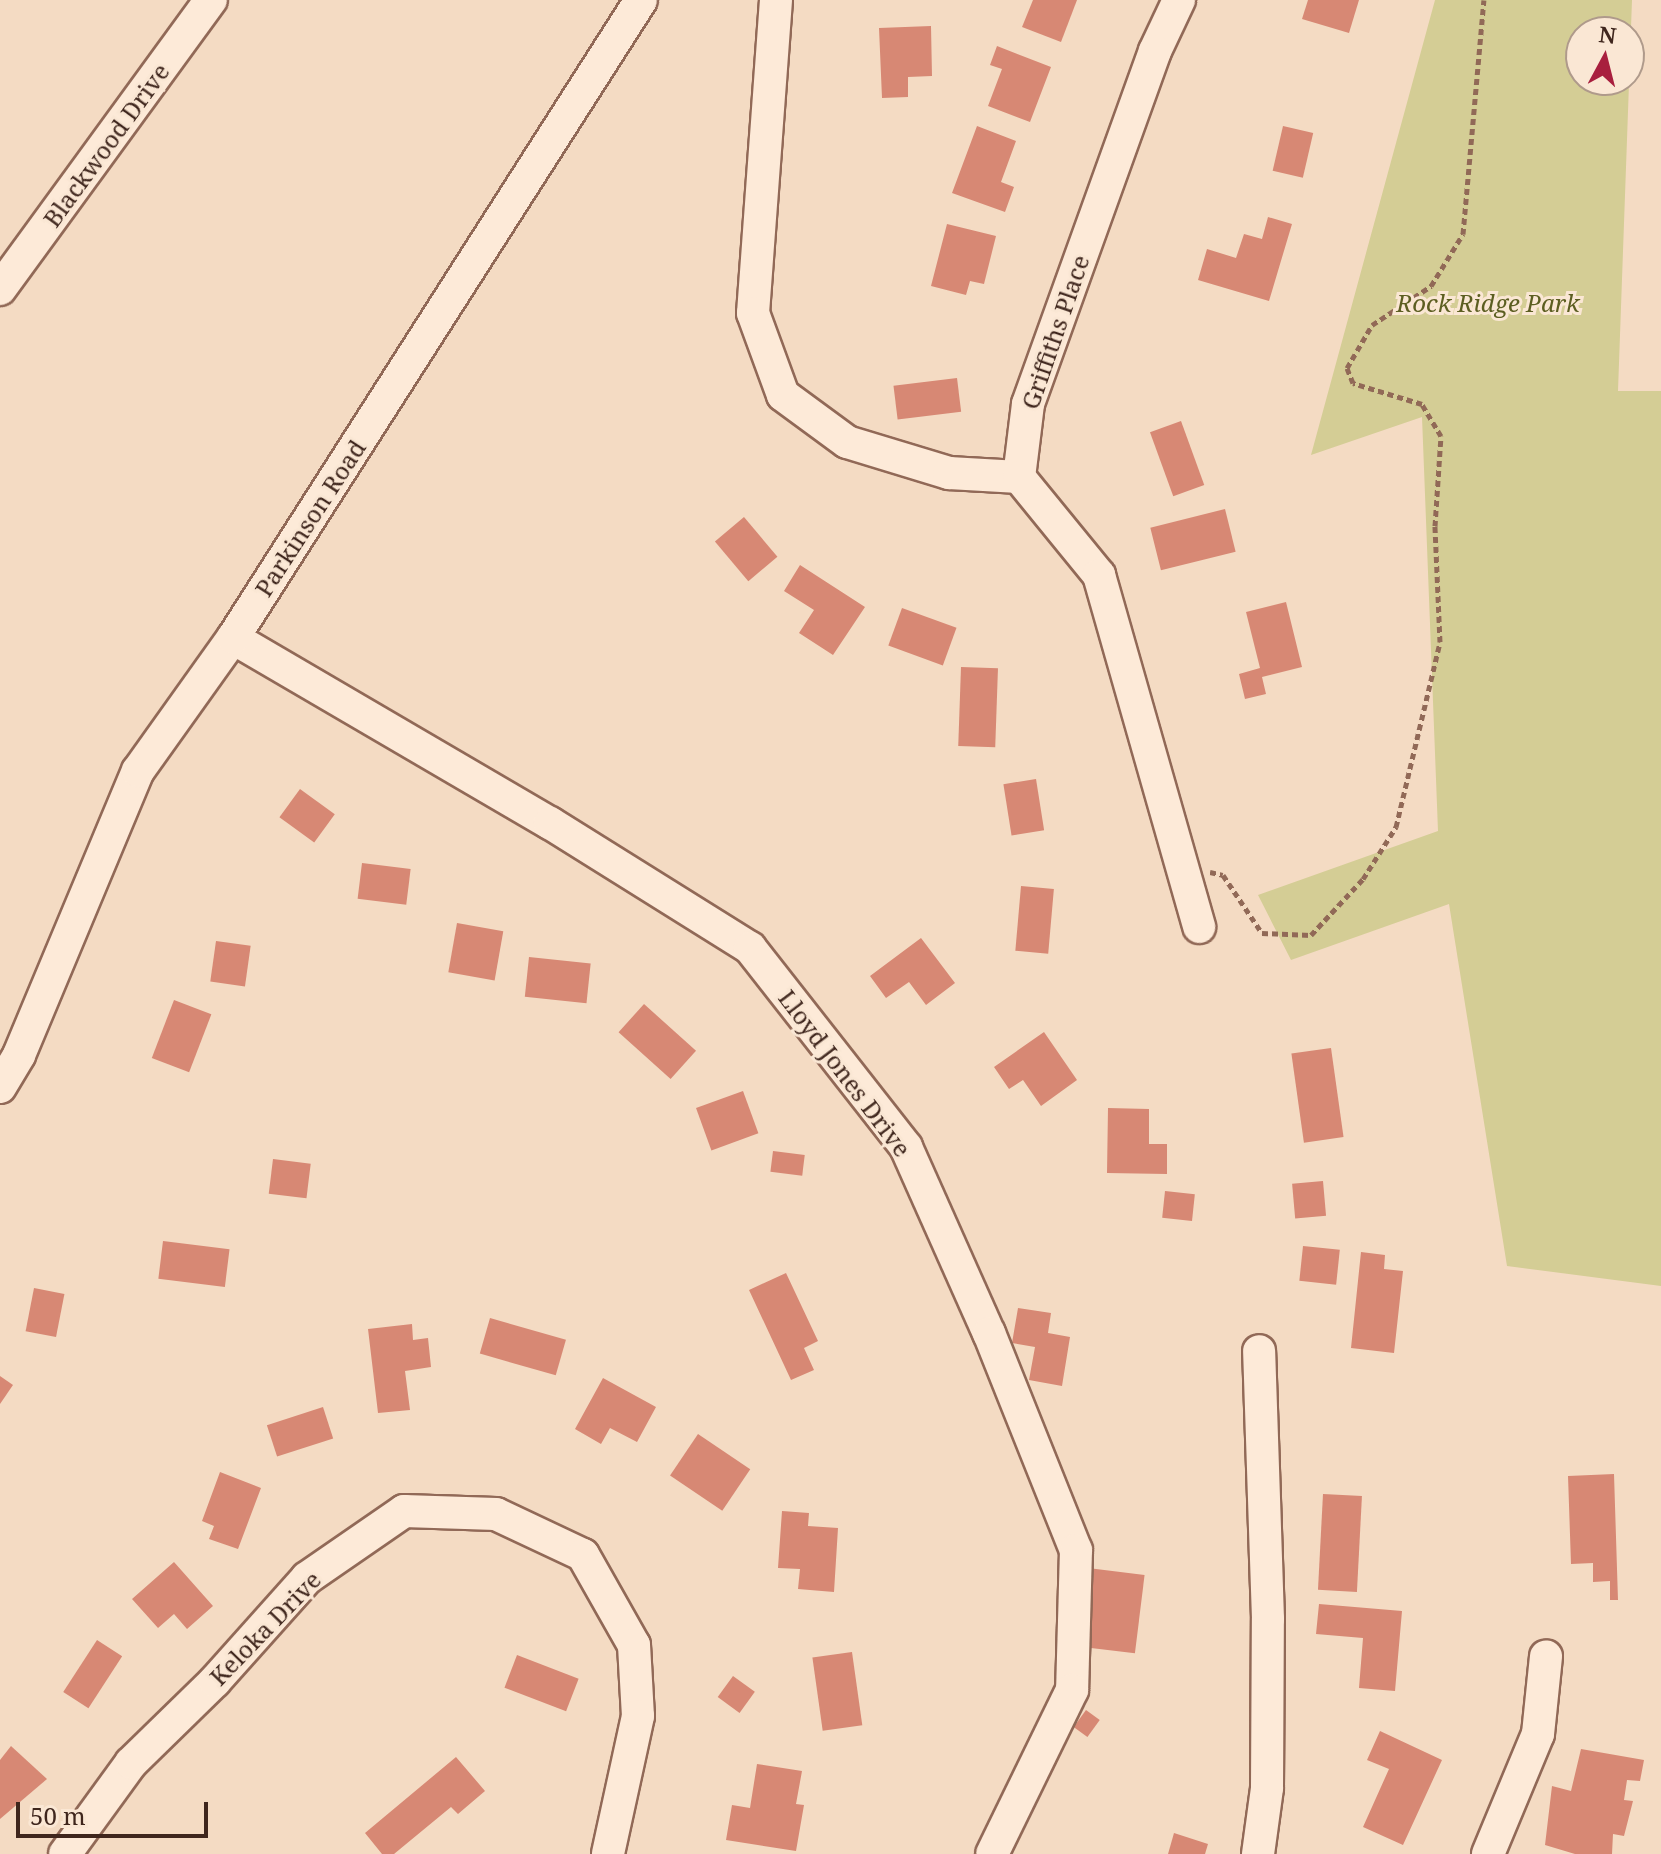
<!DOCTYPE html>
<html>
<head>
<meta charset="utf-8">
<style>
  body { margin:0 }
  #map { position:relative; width:1661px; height:1854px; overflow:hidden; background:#f4dbc3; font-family:"Noto Serif",serif }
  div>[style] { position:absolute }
  .green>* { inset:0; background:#d4cd95 }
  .building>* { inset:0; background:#d78874; transform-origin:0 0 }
  .path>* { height:5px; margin-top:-2.5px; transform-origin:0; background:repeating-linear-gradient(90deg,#916957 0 6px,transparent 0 10px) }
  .roads { filter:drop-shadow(2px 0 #916957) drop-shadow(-2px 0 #916957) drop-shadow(0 2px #916957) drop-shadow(0 -2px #916957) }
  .minor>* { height:32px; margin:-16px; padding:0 16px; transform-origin:16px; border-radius:16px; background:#fdead8 }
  span { translate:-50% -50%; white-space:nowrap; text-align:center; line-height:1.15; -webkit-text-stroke:6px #fae7d4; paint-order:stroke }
  .street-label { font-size:24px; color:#3f261d }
  .park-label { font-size:24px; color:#5c5e21; font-style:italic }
  .north { position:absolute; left:1565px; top:16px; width:80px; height:80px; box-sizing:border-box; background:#fae7d4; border:2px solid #af9a8b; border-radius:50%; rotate:7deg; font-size:22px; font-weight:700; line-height:32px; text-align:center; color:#3f261d }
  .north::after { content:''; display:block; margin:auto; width:28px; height:36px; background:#a81f3e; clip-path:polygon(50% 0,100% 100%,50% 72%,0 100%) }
  .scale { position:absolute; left:16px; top:1802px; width:192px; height:36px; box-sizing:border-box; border:4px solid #3f261d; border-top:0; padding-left:10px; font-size:24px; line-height:28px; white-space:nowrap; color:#3f261d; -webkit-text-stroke:6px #fae7d4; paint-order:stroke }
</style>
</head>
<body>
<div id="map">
  <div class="green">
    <i style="clip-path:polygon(evenodd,1435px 0,1632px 0,1618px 391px,1661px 391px,1661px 1286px,1507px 1266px,1449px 904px,1291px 960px,1258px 895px,1438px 831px,1422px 417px,1311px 455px,1435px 0,1629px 32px,1629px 80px,1581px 80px,1581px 32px,1629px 32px)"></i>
  </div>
  <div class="building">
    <i style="clip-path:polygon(1033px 0,1077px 0,1061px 42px,1022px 27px)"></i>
    <i style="clip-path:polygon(1308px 0,1359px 0,1349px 33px,1302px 19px)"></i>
    <i style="clip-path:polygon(931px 26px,932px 76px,908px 77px,908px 97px,882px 98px,879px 28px)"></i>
    <i style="clip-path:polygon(997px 46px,1051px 67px,1030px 122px,988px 106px,1002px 69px,990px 65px)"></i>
    <i style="clip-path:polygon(977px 126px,1016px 141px,1001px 182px,1014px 187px,1005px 212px,952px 193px)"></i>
    <i style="left:1283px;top:126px;width:31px;height:46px;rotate:13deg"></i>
    <i style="clip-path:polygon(1268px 217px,1292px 224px,1269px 301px,1198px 280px,1207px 249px,1236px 258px,1244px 234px,1262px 239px)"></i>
    <i style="clip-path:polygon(947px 224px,996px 236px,984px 284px,970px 281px,966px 295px,931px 286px)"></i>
    <i style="left:957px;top:378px;width:34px;height:64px;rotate:83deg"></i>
    <i style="left:1181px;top:421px;width:68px;height:33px;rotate:70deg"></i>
    <i style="left:1225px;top:509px;width:44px;height:77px;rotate:76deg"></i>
    <i style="left:744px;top:517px;width:52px;height:38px;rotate:50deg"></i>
    <i style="clip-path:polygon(800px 565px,865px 607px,833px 655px,799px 633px,814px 610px,784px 591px)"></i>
    <i style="clip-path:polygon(1286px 602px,1302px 667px,1262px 677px,1266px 694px,1245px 699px,1239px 674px,1260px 668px,1246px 612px)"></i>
    <i style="left:902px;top:608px;width:58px;height:40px;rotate:20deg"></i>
    <i style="left:961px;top:667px;width:37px;height:79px;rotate:2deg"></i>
    <i style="left:1036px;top:779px;width:52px;height:33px;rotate:81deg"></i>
    <i style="left:300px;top:789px;width:43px;height:35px;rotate:36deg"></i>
    <i style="left:362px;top:863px;width:49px;height:36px;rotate:7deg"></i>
    <i style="left:1021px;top:886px;width:33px;height:65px;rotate:5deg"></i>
    <i style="left:457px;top:923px;width:47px;height:50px;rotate:10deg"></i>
    <i style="clip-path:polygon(921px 938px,955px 983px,926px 1005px,909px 982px,886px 998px,870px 976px)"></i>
    <i style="left:216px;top:941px;width:35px;height:41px;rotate:8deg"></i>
    <i style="left:529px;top:957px;width:62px;height:40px;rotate:6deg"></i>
    <i style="left:174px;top:1000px;width:40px;height:62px;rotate:21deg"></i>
    <i style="left:644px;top:1004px;width:70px;height:38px;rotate:42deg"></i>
    <i style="clip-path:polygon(1044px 1032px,1077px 1080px,1041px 1106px,1023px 1080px,1009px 1089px,994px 1067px)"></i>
    <i style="left:1331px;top:1048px;width:90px;height:40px;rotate:82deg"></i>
    <i style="left:743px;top:1091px;width:45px;height:50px;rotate:70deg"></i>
    <i style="clip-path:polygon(1108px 1108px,1149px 1109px,1149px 1144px,1167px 1144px,1167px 1174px,1107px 1173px)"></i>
    <i style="left:773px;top:1151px;width:32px;height:21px;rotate:7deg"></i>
    <i style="left:273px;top:1159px;width:38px;height:35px;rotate:7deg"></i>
    <i style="left:1323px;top:1181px;width:35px;height:31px;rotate:85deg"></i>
    <i style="left:1165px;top:1191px;width:30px;height:27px;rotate:6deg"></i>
    <i style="left:163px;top:1241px;width:67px;height:38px;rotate:7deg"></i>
    <i style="left:1303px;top:1246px;width:37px;height:35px;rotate:6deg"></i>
    <i style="clip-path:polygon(1361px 1252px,1385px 1255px,1384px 1269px,1403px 1271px,1394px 1353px,1351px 1348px)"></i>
    <i style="clip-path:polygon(786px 1273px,818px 1341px,804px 1348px,814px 1370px,791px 1380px,749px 1290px)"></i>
    <i style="left:34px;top:1288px;width:31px;height:44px;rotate:11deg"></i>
    <i style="clip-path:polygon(1018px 1308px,1051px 1313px,1048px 1333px,1070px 1337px,1062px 1386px,1029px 1380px,1035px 1347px,1012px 1343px)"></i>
    <i style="left:490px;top:1318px;width:79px;height:37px;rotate:16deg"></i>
    <i style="clip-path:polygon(412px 1324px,413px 1340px,428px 1338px,431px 1367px,405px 1371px,410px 1410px,378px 1413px,368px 1329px)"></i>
    <i style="clip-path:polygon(0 1376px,13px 1385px,0 1404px)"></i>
    <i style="clip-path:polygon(603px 1378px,656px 1407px,637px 1442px,610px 1428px,601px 1444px,575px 1429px)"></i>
    <i style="left:323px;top:1407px;width:33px;height:59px;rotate:72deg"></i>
    <i style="left:698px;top:1434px;width:63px;height:50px;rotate:34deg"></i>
    <i style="clip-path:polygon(220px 1472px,261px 1488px,238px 1549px,209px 1539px,214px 1526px,202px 1521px)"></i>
    <i style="clip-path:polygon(1614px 1474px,1618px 1600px,1610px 1600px,1610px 1581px,1593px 1582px,1593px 1563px,1571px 1564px,1568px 1476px)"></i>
    <i style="left:1323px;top:1494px;width:39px;height:96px;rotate:3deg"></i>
    <i style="clip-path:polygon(782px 1511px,809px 1513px,808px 1526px,838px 1528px,834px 1592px,798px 1589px,800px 1569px,778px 1568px)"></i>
    <i style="clip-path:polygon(174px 1562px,213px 1606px,187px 1629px,174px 1614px,158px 1628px,132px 1599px)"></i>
    <i style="left:1088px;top:1568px;width:57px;height:79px;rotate:7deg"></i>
    <i style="clip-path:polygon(1319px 1604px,1402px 1611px,1395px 1691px,1359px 1688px,1363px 1638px,1316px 1634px)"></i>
    <i style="left:97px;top:1640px;width:30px;height:62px;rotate:33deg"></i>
    <i style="left:852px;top:1652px;width:74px;height:40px;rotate:82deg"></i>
    <i style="left:517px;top:1655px;width:66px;height:35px;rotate:21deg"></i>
    <i style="left:733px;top:1676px;width:27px;height:26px;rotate:36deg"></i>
    <i style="left:1086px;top:1710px;width:17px;height:21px;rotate:36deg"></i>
    <i style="clip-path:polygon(1380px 1731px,1442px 1760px,1403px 1845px,1363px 1827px,1389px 1769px,1367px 1760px)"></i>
    <i style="clip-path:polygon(11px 1746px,47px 1779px,0 1819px,0 1760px)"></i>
    <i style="clip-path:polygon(1581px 1749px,1644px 1760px,1640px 1781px,1627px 1780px,1624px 1800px,1633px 1801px,1624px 1836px,1613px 1834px,1612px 1854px,1575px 1854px,1545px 1845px,1552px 1786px,1571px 1791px)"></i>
    <i style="clip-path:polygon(456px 1757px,485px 1791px,458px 1814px,451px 1807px,394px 1854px,382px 1854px,365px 1833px)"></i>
    <i style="clip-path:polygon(757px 1764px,802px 1771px,796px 1804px,804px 1805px,796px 1851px,726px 1840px,732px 1805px,750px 1808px)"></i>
    <i style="clip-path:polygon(1174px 1833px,1208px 1844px,1205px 1854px,1168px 1854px)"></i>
  </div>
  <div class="path">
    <i style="left:1210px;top:872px;width:13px;rotate:13deg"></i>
    <i style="left:1223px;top:875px;width:70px;rotate:56.1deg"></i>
    <i style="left:1262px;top:933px;width:49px;rotate:2.3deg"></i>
    <i style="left:1311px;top:935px;width:76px;rotate:-47.1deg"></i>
    <i style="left:1363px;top:879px;width:62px;rotate:-57.6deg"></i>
    <i style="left:1396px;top:827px;width:190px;rotate:-76.6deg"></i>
    <i style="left:1440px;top:642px;width:116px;rotate:-92.5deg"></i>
    <i style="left:1435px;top:526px;width:90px;rotate:-86.2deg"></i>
    <i style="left:1441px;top:436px;width:37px;rotate:-121deg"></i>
    <i style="left:1422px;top:404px;width:72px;rotate:-163.1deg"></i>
    <i style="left:1353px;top:383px;width:16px;rotate:-112deg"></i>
    <i style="left:1347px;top:368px;width:50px;rotate:-59.8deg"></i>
    <i style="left:1372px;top:325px;width:71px;rotate:-33.5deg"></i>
    <i style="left:1431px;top:286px;width:61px;rotate:-58.4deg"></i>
    <i style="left:1463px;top:234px;width:235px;rotate:-84.9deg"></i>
  </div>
  <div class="roads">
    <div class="minor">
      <i style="left:776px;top:0;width:314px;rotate:94.2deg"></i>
      <i style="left:753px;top:313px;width:87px;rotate:69.9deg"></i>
      <i style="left:783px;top:395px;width:79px;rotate:36.3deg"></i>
      <i style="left:847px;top:442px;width:107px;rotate:16.9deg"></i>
      <i style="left:949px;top:473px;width:70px;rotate:3.3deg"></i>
      <i style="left:1179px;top:0;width:56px;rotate:115.2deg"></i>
      <i style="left:1155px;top:51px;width:375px;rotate:109.8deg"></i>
      <i style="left:1028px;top:404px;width:74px;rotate:97deg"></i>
      <i style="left:1019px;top:477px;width:127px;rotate:50.8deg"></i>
      <i style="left:1099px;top:575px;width:366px;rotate:74.1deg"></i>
      <i style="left:0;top:289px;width:358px;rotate:-53.9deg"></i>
      <i style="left:233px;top:638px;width:367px;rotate:30.3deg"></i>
      <i style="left:550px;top:823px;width:236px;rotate:32deg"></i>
      <i style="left:750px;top:948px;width:253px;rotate:51.9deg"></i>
      <i style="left:906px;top:1147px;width:204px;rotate:66deg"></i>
      <i style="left:989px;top:1333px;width:234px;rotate:68.2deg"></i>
      <i style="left:1076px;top:1550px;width:140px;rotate:91.6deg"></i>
      <i style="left:1072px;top:1690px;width:182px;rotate:116deg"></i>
      <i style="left:0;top:1087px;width:37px;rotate:-59deg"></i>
      <i style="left:19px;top:1055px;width:308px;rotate:-67.3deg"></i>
      <i style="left:138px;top:771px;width:163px;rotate:-54.5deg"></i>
      <i style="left:233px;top:638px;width:757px;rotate:-57.4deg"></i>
      <i style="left:65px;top:1854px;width:112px;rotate:-54deg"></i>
      <i style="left:131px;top:1763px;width:117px;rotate:-44.3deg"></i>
      <i style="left:215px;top:1681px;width:138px;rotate:-48.2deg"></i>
      <i style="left:307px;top:1578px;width:118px;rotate:-34.6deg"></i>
      <i style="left:404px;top:1511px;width:92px;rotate:1.9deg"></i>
      <i style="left:496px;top:1514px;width:96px;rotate:25.2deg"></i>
      <i style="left:583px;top:1555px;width:103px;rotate:60.5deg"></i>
      <i style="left:634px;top:1645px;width:71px;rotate:86.8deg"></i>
      <i style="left:638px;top:1716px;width:141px;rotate:102.3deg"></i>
      <i style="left:1258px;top:1854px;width:67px;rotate:-82.2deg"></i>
      <i style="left:1267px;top:1788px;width:169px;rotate:-89.7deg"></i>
      <i style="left:1268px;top:1619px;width:268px;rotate:-91.9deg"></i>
      <i style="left:1488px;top:1854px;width:130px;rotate:-67.4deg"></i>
      <i style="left:1538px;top:1734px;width:78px;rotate:-84.1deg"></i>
    </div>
  </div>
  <div class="street-label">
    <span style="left:106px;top:145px;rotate:-54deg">Blackwood Drive</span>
    <span style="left:1055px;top:332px;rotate:-71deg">Griffiths Place</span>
    <span style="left:310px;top:518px;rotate:-57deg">Parkinson Road</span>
    <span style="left:845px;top:1073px;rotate:53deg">Lloyd Jones Drive</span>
    <span style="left:265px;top:1628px;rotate:-46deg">Keloka Drive</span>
  </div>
  <div class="park-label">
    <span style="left:1488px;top:303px">Rock Ridge Park</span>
  </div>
  <div class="north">N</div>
  <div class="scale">50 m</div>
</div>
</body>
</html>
